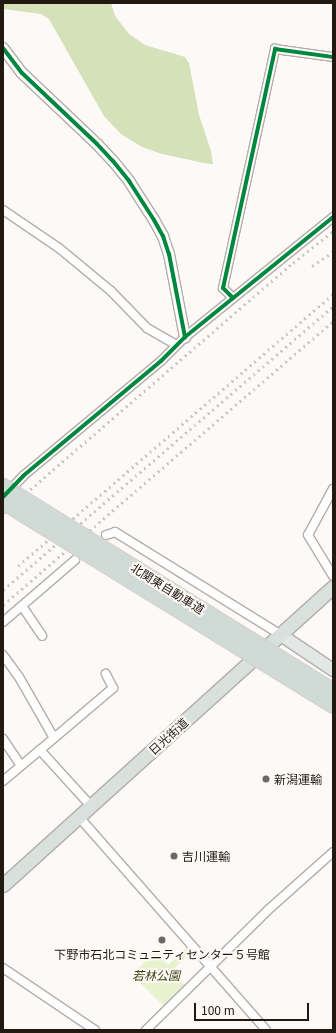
<!DOCTYPE html>
<html>
<head>
<meta charset="utf-8">
<style>
  body { margin:0 }
  #map { position:relative; width:336px; height:1033px; overflow:hidden; background:#fcf9f7; font-family:Georgia,"Noto Sans JP",serif }
  div>[style] { position:absolute }
  .green>* { inset:0; background:#e8f2cf }
  .forest>* { inset:0; background:#d5e1b8 }
  .roads { filter:drop-shadow(1px 0 #b3aeaa) drop-shadow(-1px 0 #b3aeaa) drop-shadow(0 1px #b3aeaa) drop-shadow(0 -1px #b3aeaa) }
  .minor>* { height:8px; margin:-4px; padding:0 4px; transform-origin:4px; border-radius:4px; background:#fffefe }
  .tertiary>* { height:10px; margin:-5px; padding:0 5px; transform-origin:5px; border-radius:5px; background:#fffefe }
  .primary>* { height:12px; margin:-6px; padding:0 6px; transform-origin:6px; border-radius:6px; background:#e2e8e6 }
  .trunk>* { height:13px; margin:-6.5px; padding:0 6.5px; transform-origin:6.5px; border-radius:6.5px; background:#d9e1de }
  .rail>* { height:2.5px; margin-top:-1.25px; transform-origin:0; background:repeating-linear-gradient(90deg,#c8c7c6 0 2px,transparent 0 6px) }
  .bridges { filter:drop-shadow(1px 0 #d6d3d1) drop-shadow(-1px 0 #d6d3d1) drop-shadow(0 1px #d6d3d1) drop-shadow(0 -1px #d6d3d1) }
  .motorway-bridge>* { height:14px; margin:-7px; padding:0 7px; transform-origin:7px; border-radius:7px; background:#d0dad6 }
  .cycleway>* { height:4px; margin:-2px; padding:0 2px; transform-origin:2px; border-radius:2px; background:#00873e }
  .dots>* { width:11px; height:11px; translate:-50% -50%; box-sizing:border-box; border:2px solid #fef9f5; border-radius:50% }
  span { translate:-50% -50%; white-space:nowrap; text-align:center; line-height:1.15; -webkit-text-stroke:4px #fef9f5; paint-order:stroke }
  .street-label { font-size:12px; color:#211912 }
  .poi-label { font-size:12px; color:#211912 }
  .left { translate:0 -50%; text-align:left }
  .park-label { font-size:12px; color:#374512; font-style:italic }
  .frame { position:absolute; inset:0; border:4px solid #211912; pointer-events:none }
  .scale { position:absolute; left:194px; top:1003px; width:115px; height:18px; box-sizing:border-box; border:2px solid #211912; border-top:0; padding-left:5px; font-size:12px; line-height:14px; white-space:nowrap; color:#211912; -webkit-text-stroke:3px #fef9f5; paint-order:stroke }
</style>
</head>
<body>
<div id="map">
  <div class="green">
    <i style="clip-path:polygon(187px 947px,191px 952px,172px 971px,185px 986px,165px 1007px,132px 975px,156px 951px,168px 965px)"></i>
  </div>
  <div class="forest">
    <i style="clip-path:polygon(3px 3px,111px 3px,115px 16px,129px 34px,145px 45px,185px 57px,189px 63px,199px 115px,211px 151px,213px 164px,204px 163px,162px 154px,142px 147px,121px 134px,104px 116px,49px 19px,41px 14px,3px 9px)"></i>
  </div>
  <div class="roads">
    <div class="minor">
      <i style="left:3px;top:210px;width:68px;rotate:34.2deg"></i>
      <i style="left:59px;top:248px;width:67px;rotate:39.6deg"></i>
      <i style="left:111px;top:291px;width:52px;rotate:45.8deg"></i>
      <i style="left:147px;top:328px;width:34px;rotate:30deg"></i>
      <i style="left:233px;top:298px;width:14px;rotate:-135deg"></i>
      <i style="left:223px;top:288px;width:245px;rotate:-77.7deg"></i>
      <i style="left:275px;top:49px;width:59px;rotate:7.9deg"></i>
      <i style="left:333px;top:489px;width:52px;rotate:118.5deg"></i>
      <i style="left:308px;top:535px;width:48px;rotate:58.6deg"></i>
      <i style="left:3px;top:497px;width:29px;rotate:-46deg"></i>
      <i style="left:23px;top:476px;width:180px;rotate:-39.8deg"></i>
      <i style="left:161px;top:361px;width:34px;rotate:-45deg"></i>
      <i style="left:185px;top:337px;width:191px;rotate:-39deg"></i>
      <i style="left:106px;top:535px;width:9px;rotate:-18deg"></i>
      <i style="left:115px;top:532px;width:195px;rotate:31.8deg"></i>
      <i style="left:22px;top:606px;width:36px;rotate:56deg"></i>
      <i style="left:3px;top:622px;width:95px;rotate:-40.7deg"></i>
      <i style="left:3px;top:655px;width:27px;rotate:54deg"></i>
      <i style="left:19px;top:677px;width:70px;rotate:60.2deg"></i>
      <i style="left:3px;top:739px;width:32px;rotate:56deg"></i>
      <i style="left:40px;top:750px;width:96px;rotate:-40.3deg"></i>
      <i style="left:113px;top:688px;width:16px;rotate:-117deg"></i>
      <i style="left:3px;top:781px;width:48px;rotate:-40deg"></i>
      <i style="left:40px;top:750px;width:76px;rotate:47.7deg"></i>
      <i style="left:79px;top:817px;width:283px;rotate:48.7deg"></i>
      <i style="left:3px;top:968px;width:111px;rotate:34deg"></i>
      <i style="left:146px;top:1030px;width:171px;rotate:-44.5deg"></i>
      <i style="left:268px;top:910px;width:87px;rotate:-41.7deg"></i>
    </div>
    <div class="tertiary">
      <i style="left:3px;top:48px;width:31px;rotate:53deg"></i>
      <i style="left:22px;top:73px;width:103px;rotate:43.4deg"></i>
      <i style="left:97px;top:144px;width:23px;rotate:47deg"></i>
      <i style="left:113px;top:161px;width:26px;rotate:51deg"></i>
      <i style="left:129px;top:181px;width:46px;rotate:57.3deg"></i>
      <i style="left:154px;top:220px;width:18px;rotate:61deg"></i>
      <i style="left:163px;top:236px;width:19px;rotate:72deg"></i>
      <i style="left:169px;top:254px;width:85px;rotate:79.1deg"></i>
    </div>
    <div class="primary">
      <i style="left:281px;top:635px;width:63px;rotate:33.9deg"></i>
    </div>
    <div class="trunk">
      <i style="left:3px;top:885px;width:445px;rotate:-42.1deg"></i>
    </div>
  </div>
  <div class="rail">
    <i style="left:312px;top:266px;width:25px;rotate:-34deg"></i>
    <i style="left:3px;top:513px;width:383px;rotate:-40.8deg"></i>
    <i style="left:293px;top:263px;width:51px;rotate:-38.7deg"></i>
    <i style="left:18px;top:566px;width:416px;rotate:-40.8deg"></i>
    <i style="left:3px;top:590px;width:435px;rotate:-40.7deg"></i>
    <i style="left:3px;top:605px;width:435px;rotate:-40.7deg"></i>
  </div>
  <div class="bridges">
    <div class="motorway-bridge">
      <i style="left:3px;top:486px;width:388px;rotate:31.8deg"></i>
      <i style="left:3px;top:502px;width:388px;rotate:31.7deg"></i>
    </div>
  </div>
  <div class="cycleway">
    <i style="left:3px;top:48px;width:31px;rotate:53deg"></i>
    <i style="left:22px;top:73px;width:103px;rotate:43.4deg"></i>
    <i style="left:97px;top:144px;width:23px;rotate:47deg"></i>
    <i style="left:113px;top:161px;width:26px;rotate:51deg"></i>
    <i style="left:129px;top:181px;width:46px;rotate:57.3deg"></i>
    <i style="left:154px;top:220px;width:18px;rotate:61deg"></i>
    <i style="left:163px;top:236px;width:19px;rotate:72deg"></i>
    <i style="left:169px;top:254px;width:85px;rotate:79.1deg"></i>
    <i style="left:233px;top:298px;width:14px;rotate:-135deg"></i>
    <i style="left:223px;top:288px;width:245px;rotate:-77.7deg"></i>
    <i style="left:275px;top:49px;width:59px;rotate:7.9deg"></i>
    <i style="left:3px;top:497px;width:29px;rotate:-46deg"></i>
    <i style="left:23px;top:476px;width:180px;rotate:-39.8deg"></i>
    <i style="left:161px;top:361px;width:34px;rotate:-45deg"></i>
    <i style="left:185px;top:337px;width:191px;rotate:-39deg"></i>
  </div>
  <div class="dots">
    <i style="left:266px;top:779px;background:#6e6762"></i>
    <i style="left:174px;top:856px;background:#6e6762"></i>
    <i style="left:162px;top:940px;background:#6e6762"></i>
  </div>
  <div class="street-label">
    <span style="left:168px;top:588px;rotate:32deg">北関東自動車道</span>
    <span style="left:168px;top:736px;rotate:-42deg">日光街道</span>
  </div>
  <div class="poi-label">
    <span class="left" style="left:274px;top:779px">新潟運輸</span>
    <span class="left" style="left:182px;top:856px">吉川運輸</span>
    <span style="left:162px;top:954px">下野市石北コミュニティセンター５号館</span>
  </div>
  <div class="park-label">
    <span style="left:156px;top:975px">若林公園</span>
  </div>
  <div class="frame"></div>
  <div class="scale">100 m</div>
</div>
</body>
</html>
